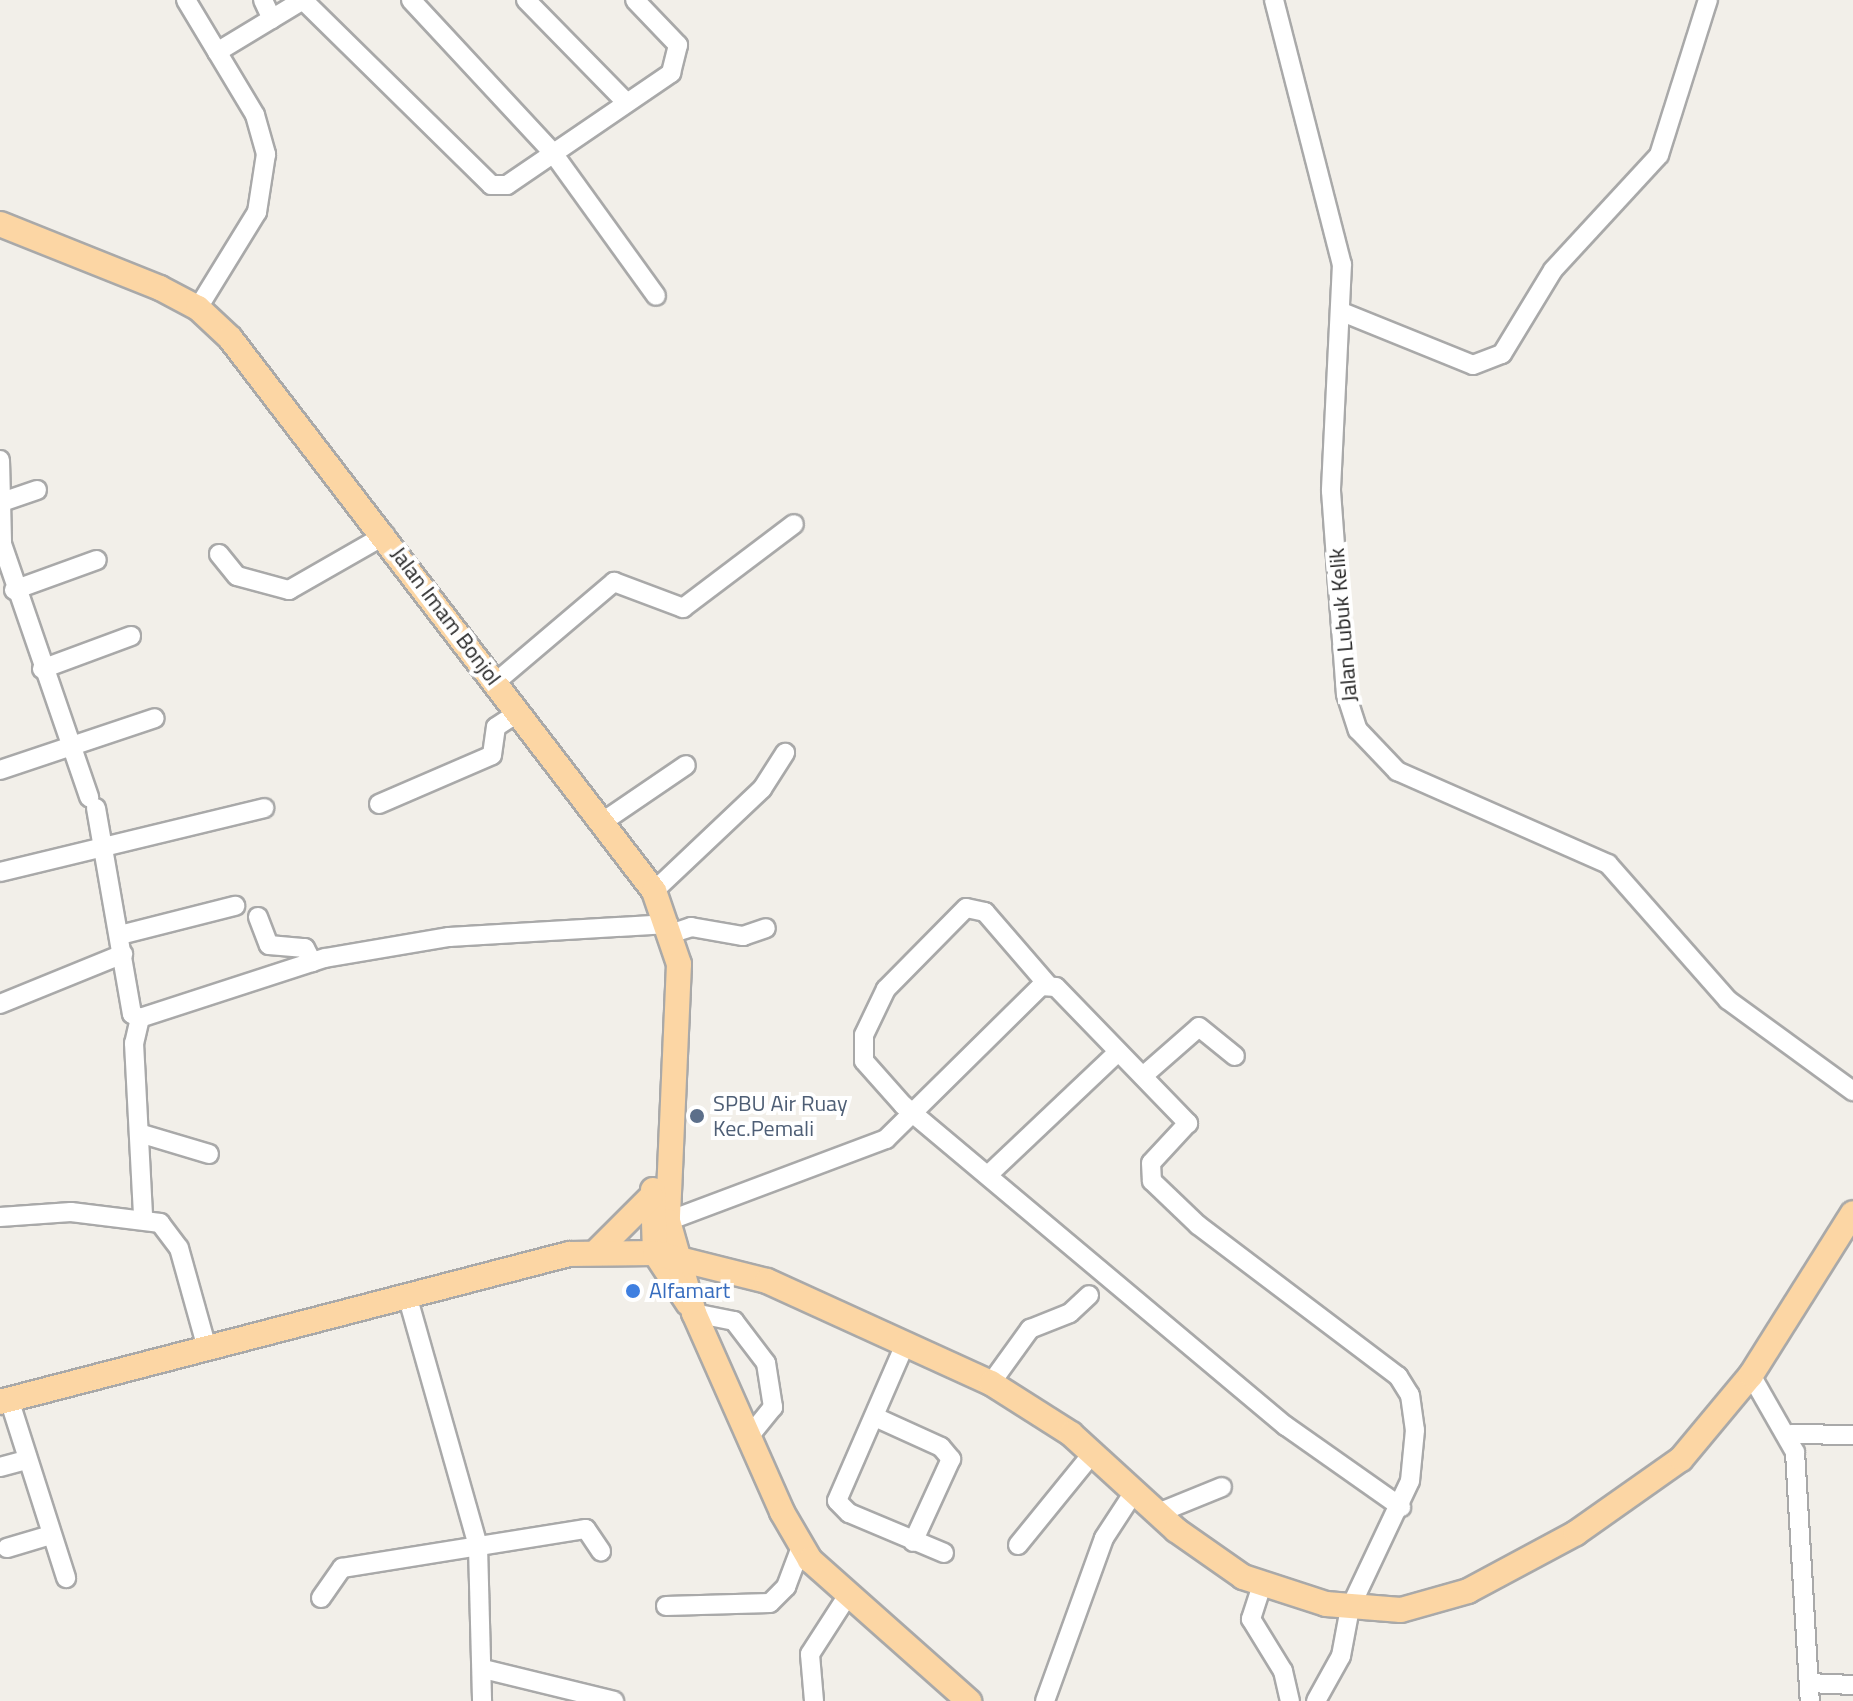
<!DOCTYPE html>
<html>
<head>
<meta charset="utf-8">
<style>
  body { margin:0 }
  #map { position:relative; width:1853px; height:1701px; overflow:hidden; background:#f2efe9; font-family:"Titillium Web",sans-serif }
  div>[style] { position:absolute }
  .roads { filter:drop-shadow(2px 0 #a9a9a9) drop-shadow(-2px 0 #a9a9a9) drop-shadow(0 2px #a9a9a9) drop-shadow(0 -2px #a9a9a9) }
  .minor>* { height:18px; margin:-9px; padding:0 9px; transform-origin:9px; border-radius:9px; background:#fff }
  .major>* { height:24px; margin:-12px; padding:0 12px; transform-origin:12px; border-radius:12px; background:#fcd6a4 }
  .dots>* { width:22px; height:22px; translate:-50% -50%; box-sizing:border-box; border:4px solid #fff; border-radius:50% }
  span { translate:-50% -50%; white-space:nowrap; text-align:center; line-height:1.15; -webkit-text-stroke:8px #fff; paint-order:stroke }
  .street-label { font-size:22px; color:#222 }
  .service-label { font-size:22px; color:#4e5e75 }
  .left { translate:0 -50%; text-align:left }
  .shop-label { font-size:22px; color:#366cbe }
</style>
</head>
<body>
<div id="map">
  <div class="roads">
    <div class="minor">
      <i style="left:186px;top:0;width:134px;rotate:59deg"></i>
      <i style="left:255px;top:115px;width:41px;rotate:74.2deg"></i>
      <i style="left:266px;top:154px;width:59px;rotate:98.8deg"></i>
      <i style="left:257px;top:212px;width:113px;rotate:121.6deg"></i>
      <i style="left:263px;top:0;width:21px;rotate:65deg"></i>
      <i style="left:303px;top:0;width:264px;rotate:44.5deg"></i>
      <i style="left:491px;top:185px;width:16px"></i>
      <i style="left:507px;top:185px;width:199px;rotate:-34.3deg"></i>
      <i style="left:671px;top:73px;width:29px;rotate:-76deg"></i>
      <i style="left:678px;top:45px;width:62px;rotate:-133.7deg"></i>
      <i style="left:411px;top:0;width:209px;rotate:47.1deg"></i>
      <i style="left:553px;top:153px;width:176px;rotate:54.2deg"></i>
      <i style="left:526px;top:0;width:143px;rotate:45.6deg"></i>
      <i style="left:1274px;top:0;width:273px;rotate:75.6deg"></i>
      <i style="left:1342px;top:264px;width:227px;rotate:92.8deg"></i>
      <i style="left:1331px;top:491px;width:204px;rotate:85.8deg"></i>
      <i style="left:1346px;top:694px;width:38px;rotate:72deg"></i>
      <i style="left:1358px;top:730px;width:57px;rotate:46.4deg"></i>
      <i style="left:1397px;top:771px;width:231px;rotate:23.8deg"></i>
      <i style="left:1608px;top:864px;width:181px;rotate:48.6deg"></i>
      <i style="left:1728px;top:1000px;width:155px;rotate:36.1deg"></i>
      <i style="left:217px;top:52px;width:100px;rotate:-31.2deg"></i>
      <i style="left:1342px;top:312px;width:141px;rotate:22deg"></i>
      <i style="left:1473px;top:365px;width:31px;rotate:-21deg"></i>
      <i style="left:1502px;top:354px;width:98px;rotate:-58.7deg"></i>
      <i style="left:1553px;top:270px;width:156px;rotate:-47.3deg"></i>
      <i style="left:1659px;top:155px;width:163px;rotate:-72.5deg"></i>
      <i style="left:0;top:460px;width:84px;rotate:88.6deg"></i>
      <i style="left:2px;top:544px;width:268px;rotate:71deg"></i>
      <i style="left:2px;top:502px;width:37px;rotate:-19deg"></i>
      <i style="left:219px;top:554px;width:28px;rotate:51deg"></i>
      <i style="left:237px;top:576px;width:54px;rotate:15.1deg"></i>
      <i style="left:289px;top:590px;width:111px;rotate:-29.8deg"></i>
      <i style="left:14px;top:590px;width:88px;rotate:-19.9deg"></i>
      <i style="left:42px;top:669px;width:95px;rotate:-20.3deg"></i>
      <i style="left:496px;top:682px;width:155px;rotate:-40.3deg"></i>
      <i style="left:614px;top:582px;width:74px;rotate:20.6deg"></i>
      <i style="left:683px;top:608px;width:139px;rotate:-37.1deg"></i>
      <i style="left:0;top:770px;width:163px;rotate:-18.5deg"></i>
      <i style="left:379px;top:804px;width:123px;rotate:-23.4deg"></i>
      <i style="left:492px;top:755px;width:28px;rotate:-82deg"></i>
      <i style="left:496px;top:727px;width:27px;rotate:-33deg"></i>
      <i style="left:96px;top:808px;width:209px;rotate:80.1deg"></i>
      <i style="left:132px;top:1014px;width:9px;rotate:27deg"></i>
      <i style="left:140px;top:1018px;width:194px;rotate:-18deg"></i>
      <i style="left:325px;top:958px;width:126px;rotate:-9.6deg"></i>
      <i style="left:449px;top:937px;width:220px;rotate:-3.4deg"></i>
      <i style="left:604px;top:821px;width:99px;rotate:-34.3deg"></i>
      <i style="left:0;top:872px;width:272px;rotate:-13.6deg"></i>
      <i style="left:654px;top:891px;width:149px;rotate:-43.4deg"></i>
      <i style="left:762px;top:789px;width:43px;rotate:-57.4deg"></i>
      <i style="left:258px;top:917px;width:30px;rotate:69deg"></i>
      <i style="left:269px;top:945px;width:36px;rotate:5deg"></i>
      <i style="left:305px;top:948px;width:16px;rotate:63deg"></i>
      <i style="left:673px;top:933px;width:19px;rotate:-18deg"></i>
      <i style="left:691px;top:927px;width:53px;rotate:9.8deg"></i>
      <i style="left:743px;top:936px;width:24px;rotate:-19deg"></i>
      <i style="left:120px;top:935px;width:119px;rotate:-14.2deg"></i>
      <i style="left:1048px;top:985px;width:96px;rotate:-130.8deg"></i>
      <i style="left:985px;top:912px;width:19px;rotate:-168deg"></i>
      <i style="left:966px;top:908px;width:114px;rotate:134.6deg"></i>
      <i style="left:886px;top:989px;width:51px;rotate:115.6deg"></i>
      <i style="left:864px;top:1035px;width:26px;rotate:90deg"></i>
      <i style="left:864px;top:1061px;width:59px;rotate:48.4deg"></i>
      <i style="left:903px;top:1105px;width:500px;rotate:40deg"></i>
      <i style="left:1286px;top:1426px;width:141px;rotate:35.2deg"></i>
      <i style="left:0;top:1004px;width:133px;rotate:-22.1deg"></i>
      <i style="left:140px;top:1018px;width:26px;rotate:103deg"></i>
      <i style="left:134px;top:1043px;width:173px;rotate:87deg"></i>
      <i style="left:1143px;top:1076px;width:74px;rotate:-41.2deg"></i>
      <i style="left:1199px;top:1027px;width:46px;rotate:38.9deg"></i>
      <i style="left:139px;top:1133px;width:73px;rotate:16.7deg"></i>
      <i style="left:988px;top:1175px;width:179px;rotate:-43.4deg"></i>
      <i style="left:0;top:1217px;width:71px;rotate:-4deg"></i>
      <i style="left:71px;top:1212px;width:90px;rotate:7deg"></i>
      <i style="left:160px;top:1223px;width:31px;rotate:53deg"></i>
      <i style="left:179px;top:1248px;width:104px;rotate:74.4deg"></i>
      <i style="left:668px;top:1221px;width:233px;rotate:-20.6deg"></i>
      <i style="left:886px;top:1139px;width:218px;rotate:-44.6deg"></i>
      <i style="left:1041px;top:986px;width:15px;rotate:4deg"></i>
      <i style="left:1056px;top:987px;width:190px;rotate:45.9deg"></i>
      <i style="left:1188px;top:1123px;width:54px;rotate:132.8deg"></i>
      <i style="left:1151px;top:1163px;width:18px;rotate:87deg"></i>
      <i style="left:1152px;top:1181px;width:64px;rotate:43.7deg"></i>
      <i style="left:1198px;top:1225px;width:251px;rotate:37.1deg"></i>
      <i style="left:1398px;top:1376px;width:22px;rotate:58deg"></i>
      <i style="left:1410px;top:1395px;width:35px;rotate:82deg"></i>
      <i style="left:1415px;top:1430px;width:51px;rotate:95.6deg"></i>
      <i style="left:1410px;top:1481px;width:140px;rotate:115.3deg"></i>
      <i style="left:1350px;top:1608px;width:49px;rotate:100.6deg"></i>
      <i style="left:1341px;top:1656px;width:51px;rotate:119.1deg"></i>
      <i style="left:407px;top:1295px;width:261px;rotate:74.2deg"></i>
      <i style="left:478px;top:1546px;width:155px;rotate:88.5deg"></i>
      <i style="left:694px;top:1313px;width:41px;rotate:11.3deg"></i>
      <i style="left:734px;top:1321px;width:53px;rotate:52.7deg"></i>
      <i style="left:766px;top:1363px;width:45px;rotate:81deg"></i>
      <i style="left:773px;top:1407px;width:38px;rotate:129deg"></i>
      <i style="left:906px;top:1342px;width:173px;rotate:113.5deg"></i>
      <i style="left:837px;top:1501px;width:17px;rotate:45deg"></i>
      <i style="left:849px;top:1513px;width:103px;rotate:22.8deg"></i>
      <i style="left:1751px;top:1375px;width:89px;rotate:60.3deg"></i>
      <i style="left:1795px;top:1452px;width:249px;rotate:86.6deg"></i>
      <i style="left:991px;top:1383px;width:67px;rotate:-54.2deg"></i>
      <i style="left:1030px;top:1329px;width:43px;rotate:-21.8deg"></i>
      <i style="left:1070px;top:1313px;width:26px;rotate:-43deg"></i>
      <i style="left:9px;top:1399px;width:188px;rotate:72.3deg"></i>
      <i style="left:875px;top:1417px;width:72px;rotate:24.4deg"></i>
      <i style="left:941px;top:1447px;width:16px;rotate:50deg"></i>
      <i style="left:951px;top:1459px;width:91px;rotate:114.6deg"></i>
      <i style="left:1791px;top:1434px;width:62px;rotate:0.9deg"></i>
      <i style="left:0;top:1467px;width:27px;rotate:-15deg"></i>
      <i style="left:1158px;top:1513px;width:69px;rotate:-22.1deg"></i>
      <i style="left:1018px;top:1545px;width:117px;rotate:-50.9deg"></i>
      <i style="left:7px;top:1548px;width:46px;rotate:-16.5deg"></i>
      <i style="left:1262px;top:1585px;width:36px;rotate:108deg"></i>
      <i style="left:1251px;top:1619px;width:61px;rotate:58.4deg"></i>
      <i style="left:1283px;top:1671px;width:31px;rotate:77deg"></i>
      <i style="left:321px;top:1598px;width:37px;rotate:-55deg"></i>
      <i style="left:342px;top:1568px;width:247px;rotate:-9.1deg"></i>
      <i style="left:586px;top:1529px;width:27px;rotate:56deg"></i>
      <i style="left:666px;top:1606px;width:104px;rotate:-1.7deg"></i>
      <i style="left:770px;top:1603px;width:23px;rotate:-45deg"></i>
      <i style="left:786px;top:1587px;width:43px;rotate:-69.4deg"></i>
      <i style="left:483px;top:1669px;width:135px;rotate:13.7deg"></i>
      <i style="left:1809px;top:1683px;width:44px;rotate:2.6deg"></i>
      <i style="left:814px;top:1701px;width:47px;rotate:-94.9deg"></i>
      <i style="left:810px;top:1654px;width:70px;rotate:-57.2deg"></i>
      <i style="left:1045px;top:1701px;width:173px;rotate:-70.1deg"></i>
      <i style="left:1104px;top:1538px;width:55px;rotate:-56.9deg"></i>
    </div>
    <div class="major">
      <i style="left:0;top:224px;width:172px;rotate:21.8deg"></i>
      <i style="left:160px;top:288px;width:43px;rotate:27.8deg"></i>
      <i style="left:198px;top:308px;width:44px;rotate:43.2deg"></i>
      <i style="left:230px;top:338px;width:697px;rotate:52.52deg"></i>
      <i style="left:654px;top:891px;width:77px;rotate:71.1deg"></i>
      <i style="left:679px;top:964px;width:257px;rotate:92.5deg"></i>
      <i style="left:668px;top:1221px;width:96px;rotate:74.2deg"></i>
      <i style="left:694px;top:1313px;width:218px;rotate:66.1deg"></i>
      <i style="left:782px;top:1512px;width:56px;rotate:59.7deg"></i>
      <i style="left:810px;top:1560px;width:213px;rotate:41.6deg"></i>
      <i style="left:653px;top:1190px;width:63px;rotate:88.2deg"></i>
      <i style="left:655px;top:1253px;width:60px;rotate:56.6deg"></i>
      <i style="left:599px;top:1249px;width:74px;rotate:-45deg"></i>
      <i style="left:0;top:1402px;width:588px;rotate:-14.58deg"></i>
      <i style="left:569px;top:1254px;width:86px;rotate:-0.7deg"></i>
      <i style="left:655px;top:1253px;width:115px;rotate:14deg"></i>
      <i style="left:767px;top:1281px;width:246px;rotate:24.5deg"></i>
      <i style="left:991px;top:1383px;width:95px;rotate:32.5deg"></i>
      <i style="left:1071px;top:1434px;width:142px;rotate:42.4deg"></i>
      <i style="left:1176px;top:1530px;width:82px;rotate:35deg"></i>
      <i style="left:1243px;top:1577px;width:87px;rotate:18deg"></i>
      <i style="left:1326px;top:1604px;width:75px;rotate:4.6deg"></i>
      <i style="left:1401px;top:1610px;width:70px;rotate:-15.8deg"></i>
      <i style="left:1468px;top:1591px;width:123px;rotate:-28.2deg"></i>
      <i style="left:1576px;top:1533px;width:128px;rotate:-35.2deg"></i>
      <i style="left:1681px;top:1459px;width:109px;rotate:-50.2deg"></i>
      <i style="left:1751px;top:1375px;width:191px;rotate:-57.8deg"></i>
    </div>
  </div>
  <div class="dots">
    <i style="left:697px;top:1116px;background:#5c6f8a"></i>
    <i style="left:633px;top:1291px;background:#3f7fe0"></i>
  </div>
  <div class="street-label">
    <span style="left:446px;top:616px;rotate:53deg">Jalan Imam Bonjol</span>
    <span style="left:1343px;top:625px;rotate:-95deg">Jalan Lubuk Kelik</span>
  </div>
  <div class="service-label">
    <span class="left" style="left:713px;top:1116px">SPBU Air Ruay<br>Kec.Pemali</span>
  </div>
  <div class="shop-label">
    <span class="left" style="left:649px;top:1291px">Alfamart</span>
  </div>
</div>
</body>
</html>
